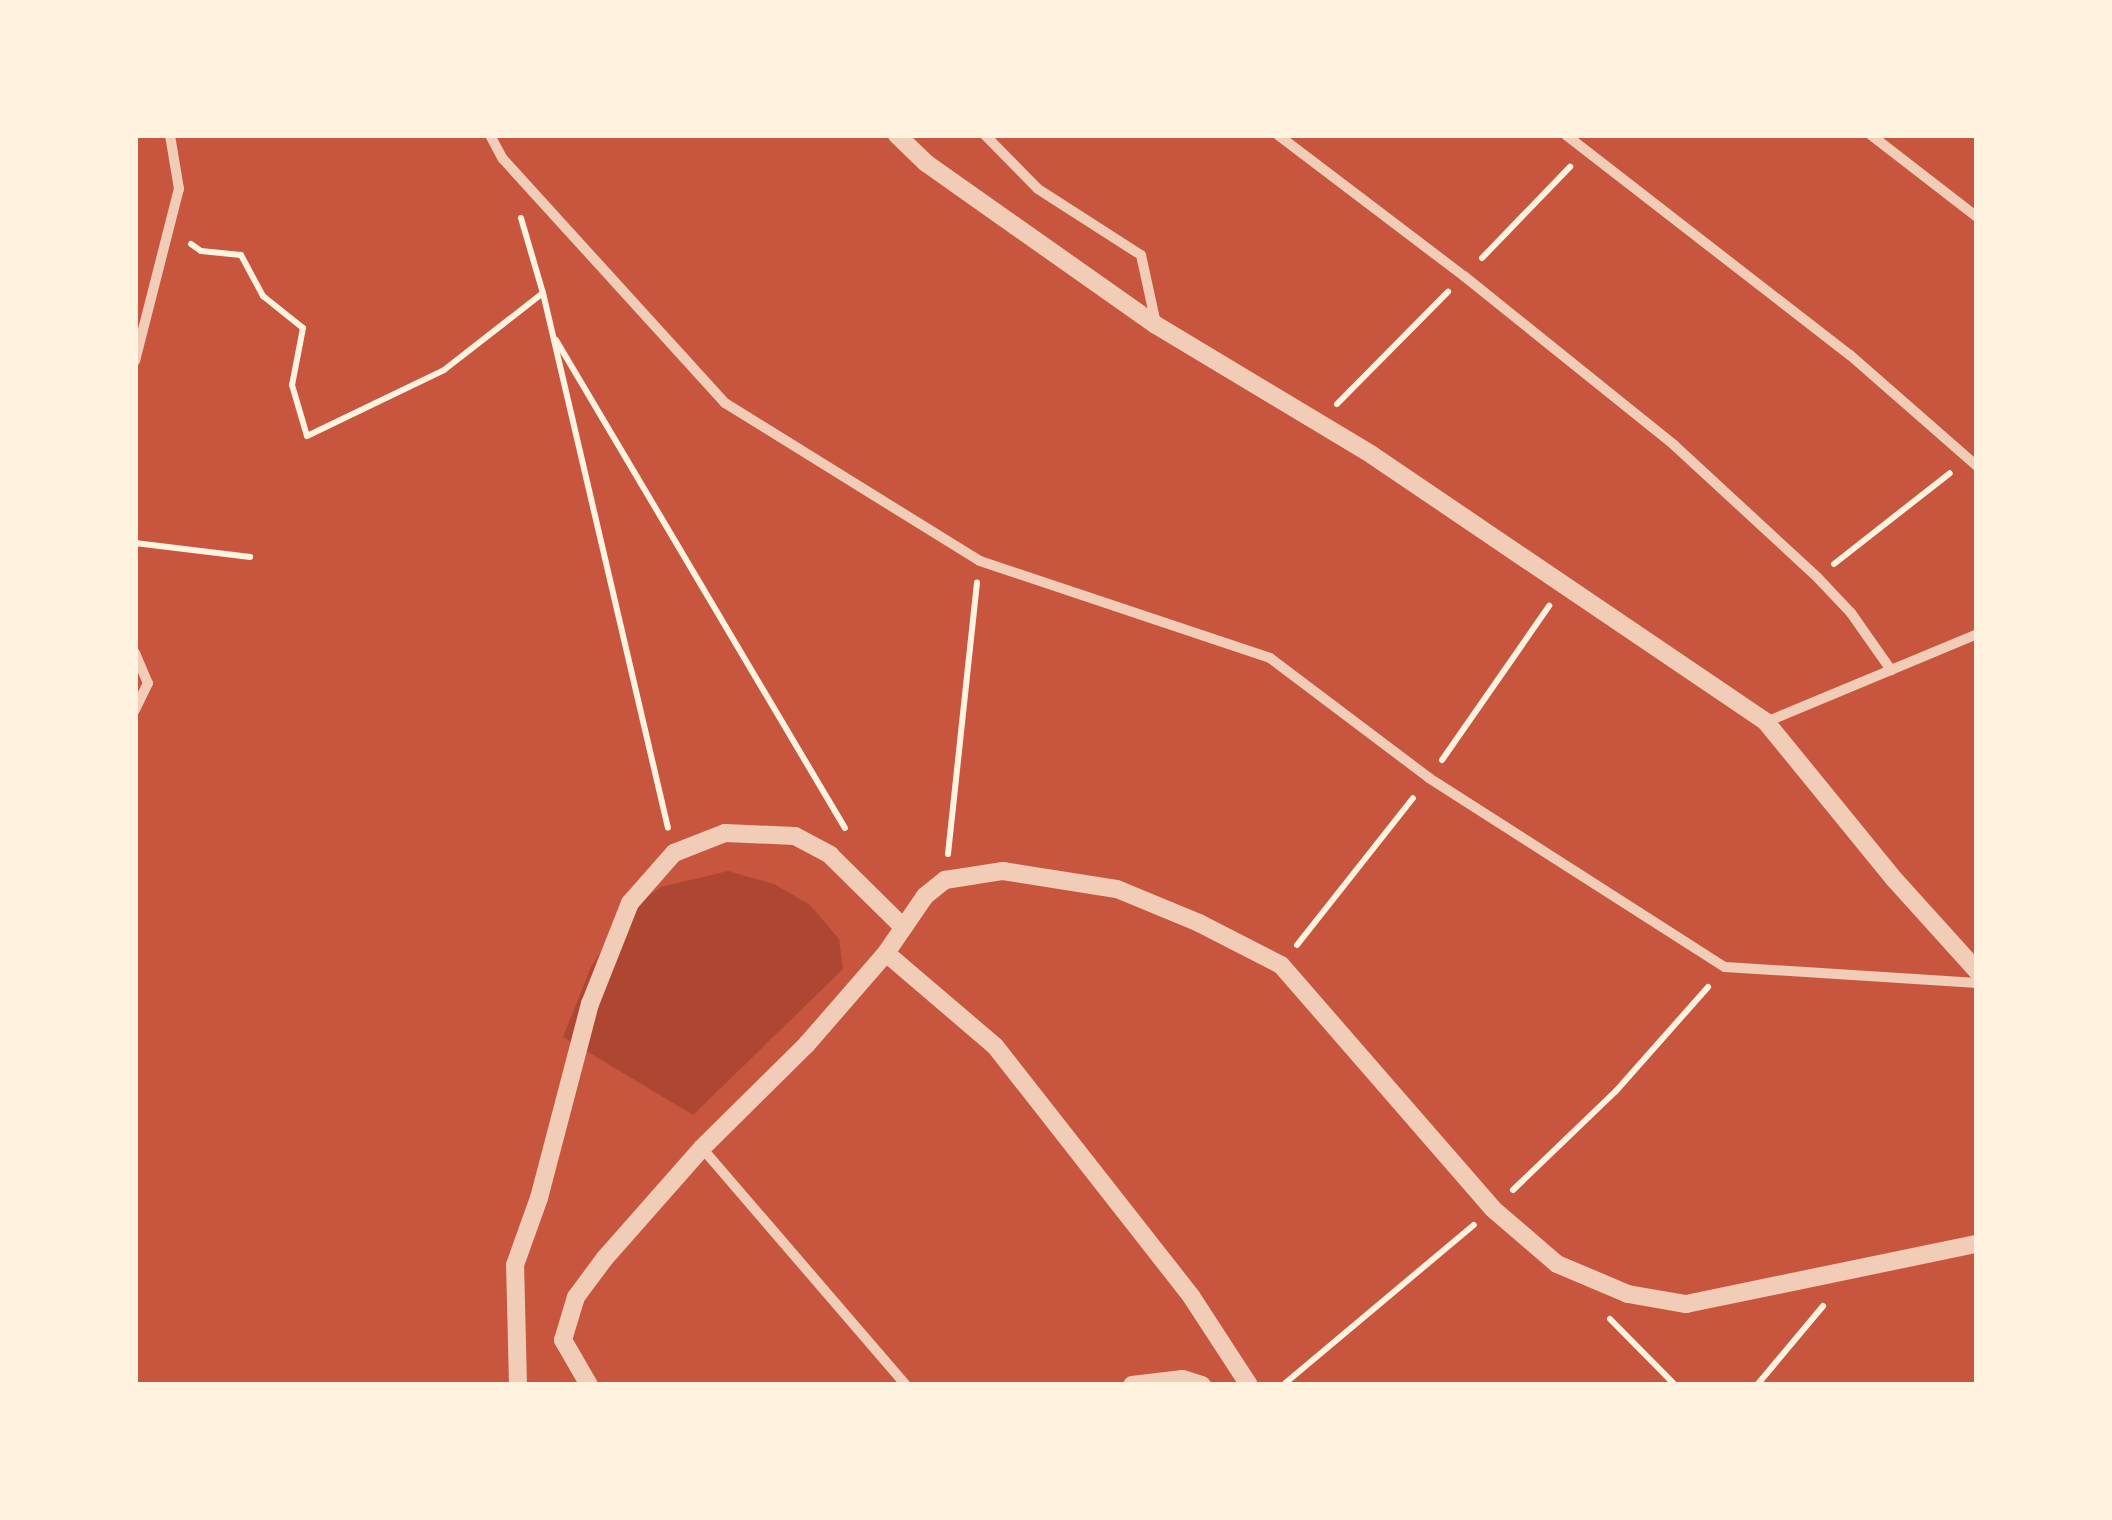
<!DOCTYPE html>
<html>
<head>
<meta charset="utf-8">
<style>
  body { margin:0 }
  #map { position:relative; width:2112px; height:1520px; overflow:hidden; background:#c8553d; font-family:Overpass,sans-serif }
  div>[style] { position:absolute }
  .green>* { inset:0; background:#ae4732 }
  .path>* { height:6px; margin:-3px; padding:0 3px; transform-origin:3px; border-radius:3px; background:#fff3e0 }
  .minor>* { height:10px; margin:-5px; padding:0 5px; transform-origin:5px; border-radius:5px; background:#f1ccb7 }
  .tertiary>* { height:18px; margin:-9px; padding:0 9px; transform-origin:9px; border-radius:9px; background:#f1ccb7 }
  span { translate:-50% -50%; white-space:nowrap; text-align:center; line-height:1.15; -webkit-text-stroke:9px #fff3e0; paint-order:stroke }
  .frame { position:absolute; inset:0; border:138px solid #fff3e0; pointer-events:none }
</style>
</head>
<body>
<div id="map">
  <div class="green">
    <i style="clip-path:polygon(728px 871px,774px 884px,810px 905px,839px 939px,843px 969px,693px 1115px,563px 1037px,591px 967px,626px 912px,661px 887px)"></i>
  </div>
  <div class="path">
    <i style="left:521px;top:218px;width:78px;rotate:73.7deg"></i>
    <i style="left:543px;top:293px;width:549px;rotate:76.85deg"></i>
    <i style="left:191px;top:244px;width:12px;rotate:35deg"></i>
    <i style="left:201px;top:251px;width:40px;rotate:5.7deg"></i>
    <i style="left:241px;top:255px;width:47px;rotate:61.8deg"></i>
    <i style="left:263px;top:296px;width:51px;rotate:38.7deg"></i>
    <i style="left:303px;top:328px;width:58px;rotate:100.9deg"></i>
    <i style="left:292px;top:385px;width:53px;rotate:73.6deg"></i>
    <i style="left:307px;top:436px;width:152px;rotate:-25.7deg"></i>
    <i style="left:444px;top:370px;width:125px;rotate:-37.9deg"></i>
    <i style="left:1482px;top:258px;width:127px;rotate:-46deg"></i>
    <i style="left:556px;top:340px;width:567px;rotate:59.37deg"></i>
    <i style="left:1337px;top:404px;width:158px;rotate:-45.3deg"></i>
    <i style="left:135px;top:543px;width:116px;rotate:6.9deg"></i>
    <i style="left:1834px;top:564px;width:147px;rotate:-38.1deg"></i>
    <i style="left:1442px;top:760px;width:188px;rotate:-55.2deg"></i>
    <i style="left:948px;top:854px;width:273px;rotate:-83.9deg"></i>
    <i style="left:1297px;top:945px;width:187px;rotate:-51.7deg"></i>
    <i style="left:1513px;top:1190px;width:143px;rotate:-43.9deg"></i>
    <i style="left:1616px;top:1091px;width:139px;rotate:-48.5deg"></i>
    <i style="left:1610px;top:1319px;width:93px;rotate:45.4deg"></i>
    <i style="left:1283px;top:1385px;width:249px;rotate:-40deg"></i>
    <i style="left:1757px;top:1385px;width:103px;rotate:-50.1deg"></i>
  </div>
  <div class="minor">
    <i style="left:490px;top:135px;width:27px;rotate:62deg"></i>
    <i style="left:503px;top:159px;width:330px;rotate:47.7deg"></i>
    <i style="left:725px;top:403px;width:300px;rotate:31.8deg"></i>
    <i style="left:980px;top:561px;width:306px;rotate:18.5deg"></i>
    <i style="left:1270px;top:658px;width:199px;rotate:37deg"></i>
    <i style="left:1429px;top:778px;width:351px;rotate:32.6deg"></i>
    <i style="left:1725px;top:967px;width:253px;rotate:3.6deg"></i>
    <i style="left:985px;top:135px;width:76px;rotate:45.5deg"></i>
    <i style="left:1038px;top:189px;width:122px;rotate:32.7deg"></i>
    <i style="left:1141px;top:255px;width:71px;rotate:77.7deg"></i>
    <i style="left:1278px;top:135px;width:233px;rotate:37.2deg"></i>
    <i style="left:1464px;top:276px;width:270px;rotate:38.8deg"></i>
    <i style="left:1674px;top:445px;width:195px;rotate:42.7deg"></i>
    <i style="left:1817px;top:577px;width:50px;rotate:46.6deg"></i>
    <i style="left:1851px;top:613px;width:70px;rotate:54.9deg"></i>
    <i style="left:1566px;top:135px;width:359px;rotate:37.8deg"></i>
    <i style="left:1850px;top:355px;width:169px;rotate:41.2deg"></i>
    <i style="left:1871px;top:135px;width:134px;rotate:37.7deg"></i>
    <i style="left:135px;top:361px;width:178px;rotate:-75.7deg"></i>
    <i style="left:179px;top:189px;width:55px;rotate:-99.5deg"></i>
    <i style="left:135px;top:653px;width:33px;rotate:67deg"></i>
    <i style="left:148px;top:683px;width:30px;rotate:116deg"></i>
    <i style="left:1766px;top:722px;width:229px;rotate:-22.6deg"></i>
    <i style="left:702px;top:1148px;width:313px;rotate:49.3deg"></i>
  </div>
  <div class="tertiary">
    <i style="left:897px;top:135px;width:40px;rotate:44deg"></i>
    <i style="left:926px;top:163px;width:281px;rotate:35.2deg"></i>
    <i style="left:1156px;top:325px;width:252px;rotate:31deg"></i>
    <i style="left:1372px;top:455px;width:476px;rotate:34.1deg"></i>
    <i style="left:1766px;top:722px;width:203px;rotate:50.8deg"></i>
    <i style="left:1894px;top:879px;width:124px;rotate:47.9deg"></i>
    <i style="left:886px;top:953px;width:143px;rotate:40.5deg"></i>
    <i style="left:995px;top:1046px;width:318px;rotate:51.9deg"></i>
    <i style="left:1191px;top:1296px;width:106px;rotate:56.9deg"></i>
    <i style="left:518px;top:1385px;width:120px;rotate:-91.4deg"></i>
    <i style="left:515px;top:1265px;width:71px;rotate:-70.3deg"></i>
    <i style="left:539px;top:1198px;width:201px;rotate:-75.3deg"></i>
    <i style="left:590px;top:1004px;width:109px;rotate:-68.4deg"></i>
    <i style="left:630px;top:903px;width:67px;rotate:-48.7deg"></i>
    <i style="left:674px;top:853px;width:55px;rotate:-21.4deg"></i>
    <i style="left:725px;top:833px;width:70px;rotate:2.5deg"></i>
    <i style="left:795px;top:836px;width:40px;rotate:28deg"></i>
    <i style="left:830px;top:855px;width:103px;rotate:44.6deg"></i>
    <i style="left:589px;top:1385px;width:52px;rotate:-120deg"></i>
    <i style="left:563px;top:1340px;width:45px;rotate:-73.2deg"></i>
    <i style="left:576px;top:1297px;width:49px;rotate:-53.4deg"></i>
    <i style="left:605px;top:1258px;width:147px;rotate:-48.6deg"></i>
    <i style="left:702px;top:1148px;width:148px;rotate:-44.7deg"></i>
    <i style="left:807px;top:1044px;width:121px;rotate:-49deg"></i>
    <i style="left:886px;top:953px;width:69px;rotate:-55.6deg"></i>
    <i style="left:925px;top:896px;width:26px;rotate:-39deg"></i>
    <i style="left:945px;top:880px;width:59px;rotate:-8.8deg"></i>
    <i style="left:1003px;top:871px;width:115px;rotate:9deg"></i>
    <i style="left:1117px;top:889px;width:89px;rotate:22.5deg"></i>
    <i style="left:1199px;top:923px;width:92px;rotate:27.1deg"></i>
    <i style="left:1281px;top:965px;width:323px;rotate:49deg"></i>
    <i style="left:1493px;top:1209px;width:84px;rotate:40.7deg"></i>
    <i style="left:1557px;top:1264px;width:77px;rotate:22.9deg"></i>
    <i style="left:1628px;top:1294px;width:59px;rotate:9.8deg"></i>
    <i style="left:1686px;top:1304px;width:297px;rotate:-11.7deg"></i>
    <i style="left:1132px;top:1385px;width:51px;rotate:-6.7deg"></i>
    <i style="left:1183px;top:1379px;width:20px;rotate:18deg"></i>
  </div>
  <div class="frame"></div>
</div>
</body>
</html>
